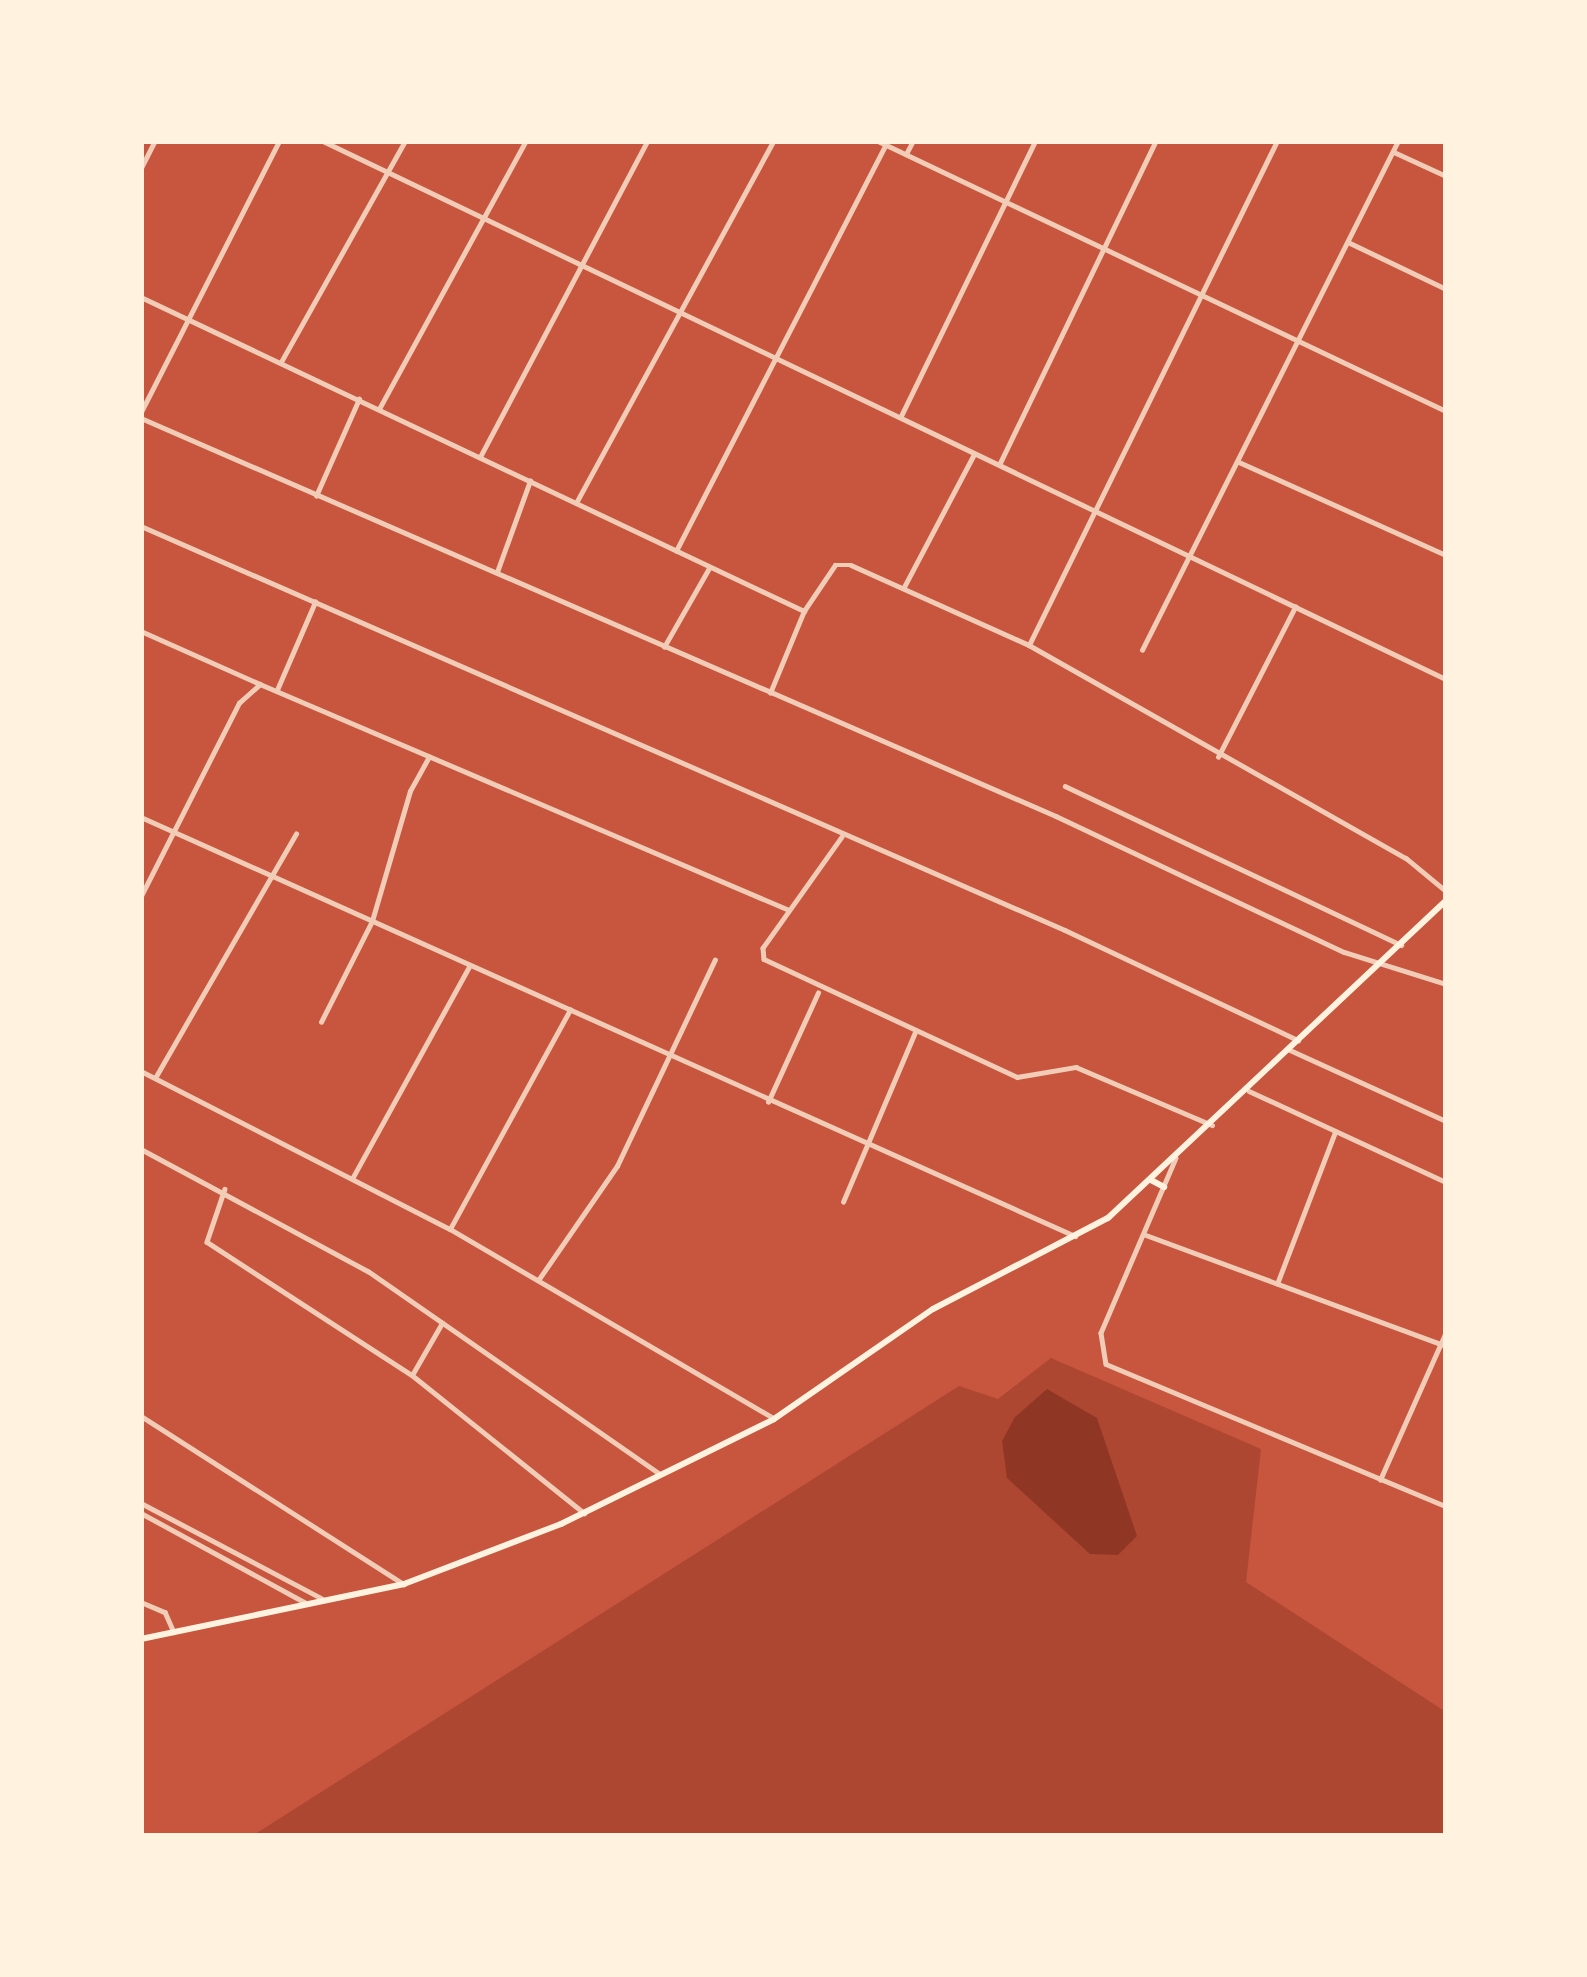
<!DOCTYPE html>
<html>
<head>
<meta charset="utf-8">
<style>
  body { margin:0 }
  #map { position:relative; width:1587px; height:1977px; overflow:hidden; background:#c8553d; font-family:Poppins,sans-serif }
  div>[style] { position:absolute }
  .green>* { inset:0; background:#ae4732 }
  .water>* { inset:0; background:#8f3625 }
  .minor>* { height:4.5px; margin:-2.25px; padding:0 2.25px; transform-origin:2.25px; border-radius:2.25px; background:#f1ccb7 }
  .tertiary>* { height:4.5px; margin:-2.25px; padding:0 2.25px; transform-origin:2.25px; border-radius:2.25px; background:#f1ccb7 }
  .secondary>* { height:6px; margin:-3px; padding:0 3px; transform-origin:3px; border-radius:3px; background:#fff3e0 }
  span { translate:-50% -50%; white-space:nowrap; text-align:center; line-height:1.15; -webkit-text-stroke:10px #fff3e0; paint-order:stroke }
  .frame { position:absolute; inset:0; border:144px solid #fff3e0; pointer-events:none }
</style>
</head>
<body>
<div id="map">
  <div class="green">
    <i style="clip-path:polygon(1051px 1358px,1261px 1449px,1246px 1582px,1446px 1712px,1446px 1836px,252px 1836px,959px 1386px,998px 1399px)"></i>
  </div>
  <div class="water">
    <i style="clip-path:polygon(1047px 1389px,1097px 1418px,1137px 1536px,1118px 1555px,1090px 1554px,1007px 1478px,1002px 1441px,1015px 1417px)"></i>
  </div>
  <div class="minor">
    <i style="left:323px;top:141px;width:1245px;rotate:25.6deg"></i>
    <i style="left:878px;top:141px;width:629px;rotate:25.42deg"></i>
    <i style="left:1394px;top:152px;width:57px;rotate:24.8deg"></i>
    <i style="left:906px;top:154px;width:15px;rotate:-62deg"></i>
    <i style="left:141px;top:168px;width:30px;rotate:-63deg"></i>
    <i style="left:1348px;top:242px;width:109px;rotate:25.6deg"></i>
    <i style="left:141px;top:297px;width:734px;rotate:25.34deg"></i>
    <i style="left:281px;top:362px;width:253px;rotate:-60.7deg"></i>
    <i style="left:379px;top:409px;width:306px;rotate:-61.3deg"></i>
    <i style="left:141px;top:412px;width:304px;rotate:-63deg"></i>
    <i style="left:901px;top:416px;width:306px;rotate:-64deg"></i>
    <i style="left:141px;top:418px;width:998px;rotate:23.51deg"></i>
    <i style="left:1056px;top:816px;width:318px;rotate:25.3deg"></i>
    <i style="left:1344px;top:952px;width:107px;rotate:17.4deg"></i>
    <i style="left:480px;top:457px;width:357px;rotate:-62.1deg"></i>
    <i style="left:1239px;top:462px;width:227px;rotate:24.2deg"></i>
    <i style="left:1000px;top:463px;width:358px;rotate:-64.2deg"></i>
    <i style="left:316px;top:496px;width:106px;rotate:-66.1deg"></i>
    <i style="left:576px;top:503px;width:412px;rotate:-61.4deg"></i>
    <i style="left:141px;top:526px;width:1008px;rotate:23.62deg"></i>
    <i style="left:1065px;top:930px;width:258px;rotate:25.3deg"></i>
    <i style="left:676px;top:551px;width:456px;rotate:-62.7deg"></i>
    <i style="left:497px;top:572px;width:97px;rotate:-70.1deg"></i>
    <i style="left:904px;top:587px;width:150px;rotate:-62.2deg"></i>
    <i style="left:141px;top:631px;width:130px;rotate:24deg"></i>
    <i style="left:1029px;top:645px;width:562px;rotate:-63.8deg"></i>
    <i style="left:664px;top:647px;width:91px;rotate:-60.3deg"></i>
    <i style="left:1142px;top:650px;width:570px;rotate:-63.3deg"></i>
    <i style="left:277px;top:690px;width:96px;rotate:-66.6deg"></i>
    <i style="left:770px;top:693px;width:89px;rotate:-67.5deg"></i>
    <i style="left:804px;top:611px;width:55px;rotate:-56deg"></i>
    <i style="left:835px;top:565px;width:16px"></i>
    <i style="left:851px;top:565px;width:195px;rotate:24.2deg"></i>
    <i style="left:1029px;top:645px;width:433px;rotate:29.5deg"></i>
    <i style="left:1406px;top:858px;width:52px;rotate:39.5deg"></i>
    <i style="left:1218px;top:757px;width:169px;rotate:-62.8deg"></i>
    <i style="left:1065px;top:786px;width:372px;rotate:25.3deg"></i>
    <i style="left:141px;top:817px;width:1024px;rotate:24.16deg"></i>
    <i style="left:842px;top:837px;width:136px;rotate:125.4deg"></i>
    <i style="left:763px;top:948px;width:11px;rotate:85deg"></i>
    <i style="left:764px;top:959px;width:279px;rotate:25deg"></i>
    <i style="left:1017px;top:1077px;width:60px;rotate:-9.6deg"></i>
    <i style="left:1076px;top:1067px;width:148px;rotate:23.1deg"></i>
    <i style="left:141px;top:896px;width:216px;rotate:-63.1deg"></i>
    <i style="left:239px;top:703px;width:28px;rotate:-42deg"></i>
    <i style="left:260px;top:684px;width:575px;rotate:23.13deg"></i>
    <i style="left:321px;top:1022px;width:113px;rotate:-63.2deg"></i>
    <i style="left:372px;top:921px;width:135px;rotate:-73.7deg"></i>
    <i style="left:410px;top:791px;width:39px;rotate:-61deg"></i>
    <i style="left:1290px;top:1050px;width:171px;rotate:24.5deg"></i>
    <i style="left:141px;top:1071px;width:347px;rotate:27.1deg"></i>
    <i style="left:450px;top:1229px;width:373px;rotate:30.3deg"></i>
    <i style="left:155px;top:1078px;width:282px;rotate:-60deg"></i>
    <i style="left:1249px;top:1091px;width:217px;rotate:24.8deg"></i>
    <i style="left:768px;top:1102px;width:120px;rotate:-65.4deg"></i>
    <i style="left:141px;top:1149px;width:258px;rotate:28.3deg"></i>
    <i style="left:368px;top:1271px;width:354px;rotate:34.8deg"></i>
    <i style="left:353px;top:1177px;width:240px;rotate:-61.1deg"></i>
    <i style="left:225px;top:1189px;width:56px;rotate:108.8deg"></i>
    <i style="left:207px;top:1242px;width:244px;rotate:33deg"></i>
    <i style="left:412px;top:1375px;width:221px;rotate:38.7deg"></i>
    <i style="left:843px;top:1202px;width:185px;rotate:-67deg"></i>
    <i style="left:450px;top:1229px;width:250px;rotate:-61.3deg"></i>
    <i style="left:1146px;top:1235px;width:320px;rotate:20.3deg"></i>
    <i style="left:539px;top:1279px;width:137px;rotate:-55.4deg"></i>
    <i style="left:617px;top:1166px;width:228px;rotate:-64.6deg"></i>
    <i style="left:1277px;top:1284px;width:163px;rotate:-69.1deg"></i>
    <i style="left:412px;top:1375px;width:60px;rotate:-60deg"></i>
    <i style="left:141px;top:1416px;width:312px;rotate:32.6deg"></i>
    <i style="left:1380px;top:1480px;width:162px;rotate:-66deg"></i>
    <i style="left:141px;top:1503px;width:204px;rotate:27.8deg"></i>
    <i style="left:141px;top:1513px;width:186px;rotate:28.6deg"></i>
    <i style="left:141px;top:1602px;width:26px;rotate:23deg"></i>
    <i style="left:165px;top:1612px;width:22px;rotate:66deg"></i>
  </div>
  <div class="tertiary">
    <i style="left:1176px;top:1158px;width:190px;rotate:113.2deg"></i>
    <i style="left:1101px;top:1333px;width:31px;rotate:81deg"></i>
    <i style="left:1106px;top:1364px;width:368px;rotate:22.7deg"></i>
  </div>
  <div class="secondary">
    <i style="left:1151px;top:1180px;width:15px;rotate:28deg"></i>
    <i style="left:141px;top:1639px;width:269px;rotate:-11.8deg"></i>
    <i style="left:404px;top:1584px;width:168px;rotate:-20.9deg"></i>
    <i style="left:561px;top:1524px;width:237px;rotate:-26.2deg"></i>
    <i style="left:774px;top:1419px;width:193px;rotate:-34.7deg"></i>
    <i style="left:933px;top:1309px;width:197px;rotate:-27.5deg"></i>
    <i style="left:1108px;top:1218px;width:463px;rotate:-43.2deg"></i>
  </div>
  <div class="frame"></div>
</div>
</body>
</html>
